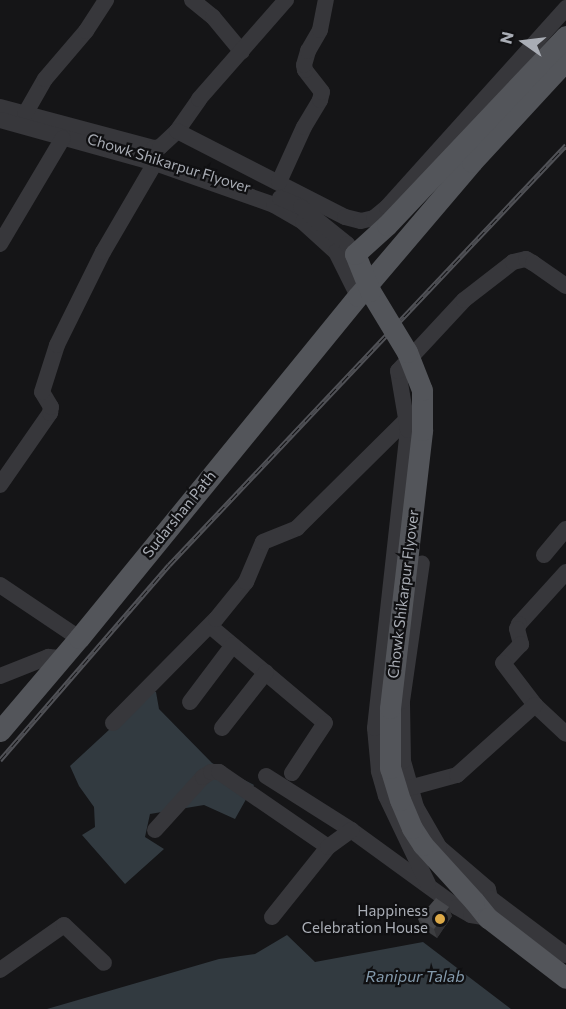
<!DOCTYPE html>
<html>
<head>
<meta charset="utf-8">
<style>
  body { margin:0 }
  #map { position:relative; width:566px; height:1009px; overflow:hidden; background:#151517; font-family:Commissioner,sans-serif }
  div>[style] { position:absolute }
  .water>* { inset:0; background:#323a40 }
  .minor>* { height:16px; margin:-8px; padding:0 8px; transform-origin:8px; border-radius:8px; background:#37373b }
  .major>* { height:21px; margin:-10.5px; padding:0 10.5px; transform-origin:10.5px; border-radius:10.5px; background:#53555a }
  .rail>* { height:5px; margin-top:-2.5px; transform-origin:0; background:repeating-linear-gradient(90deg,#101012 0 9px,#505156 0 18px); box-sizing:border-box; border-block:2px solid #505156 }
  .major-bridge>* { height:21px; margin:-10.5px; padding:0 10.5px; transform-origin:10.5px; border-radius:10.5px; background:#53555a }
  .wall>* { inset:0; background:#3d3e41 }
  .shaded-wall>* { inset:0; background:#323235 }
  .building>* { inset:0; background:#47484c }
  .dots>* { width:16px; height:16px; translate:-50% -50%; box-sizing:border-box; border:3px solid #101012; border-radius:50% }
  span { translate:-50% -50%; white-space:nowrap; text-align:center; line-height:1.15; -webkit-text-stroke:4.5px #101012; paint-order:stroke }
  .street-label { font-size:15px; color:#a9adb5 }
  .poi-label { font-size:15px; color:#a9adb5 }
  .right { translate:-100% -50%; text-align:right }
  .water-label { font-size:16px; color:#849aac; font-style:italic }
  .north { position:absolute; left:494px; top:12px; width:60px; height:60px; -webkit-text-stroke:4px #101012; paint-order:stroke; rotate:284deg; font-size:16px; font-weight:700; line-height:24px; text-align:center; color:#a9adb5 }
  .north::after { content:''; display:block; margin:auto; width:21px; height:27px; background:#a9adb5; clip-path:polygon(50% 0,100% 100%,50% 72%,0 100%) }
</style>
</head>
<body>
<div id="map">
  <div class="water">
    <i style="clip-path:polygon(151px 691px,156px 692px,159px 709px,212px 763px,254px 785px,235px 819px,204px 805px,150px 814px,145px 837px,164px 849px,125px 884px,82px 835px,95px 827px,94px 807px,79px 786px,70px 766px)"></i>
    <i style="clip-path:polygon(287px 935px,315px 962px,423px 942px,511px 1009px,47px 1009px,219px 959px,255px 954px)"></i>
  </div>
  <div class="minor">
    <i style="left:192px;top:0;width:27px;rotate:39deg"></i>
    <i style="left:213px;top:17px;width:45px;rotate:50.4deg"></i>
    <i style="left:0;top:107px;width:159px;rotate:14.9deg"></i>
    <i style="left:154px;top:148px;width:6px;rotate:-9deg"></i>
    <i style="left:160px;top:147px;width:23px;rotate:-43deg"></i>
    <i style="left:177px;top:131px;width:39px;rotate:-55deg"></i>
    <i style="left:199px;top:99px;width:132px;rotate:-48.7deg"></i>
    <i style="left:25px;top:114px;width:40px;rotate:-60.3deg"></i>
    <i style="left:45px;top:79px;width:63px;rotate:-49.5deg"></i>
    <i style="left:86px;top:31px;width:37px;rotate:-57deg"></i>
    <i style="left:0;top:120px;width:161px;rotate:15.5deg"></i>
    <i style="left:155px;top:163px;width:126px;rotate:19.4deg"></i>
    <i style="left:274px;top:205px;width:34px;rotate:30deg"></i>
    <i style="left:303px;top:222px;width:45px;rotate:42.3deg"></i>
    <i style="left:336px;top:252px;width:49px;rotate:63.4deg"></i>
    <i style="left:177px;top:131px;width:189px;rotate:27.1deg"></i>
    <i style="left:345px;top:217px;width:16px;rotate:14deg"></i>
    <i style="left:361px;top:221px;width:13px;rotate:-13deg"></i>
    <i style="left:374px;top:218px;width:17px;rotate:-40deg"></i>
    <i style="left:387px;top:207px;width:268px;rotate:-48deg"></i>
    <i style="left:279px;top:182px;width:60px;rotate:-65.6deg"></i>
    <i style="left:304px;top:127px;width:31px;rotate:-59deg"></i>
    <i style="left:320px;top:100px;width:8px;rotate:-76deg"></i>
    <i style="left:322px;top:92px;width:28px;rotate:-128deg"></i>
    <i style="left:305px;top:70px;width:5px;rotate:-101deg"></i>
    <i style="left:304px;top:65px;width:15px;rotate:-74deg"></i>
    <i style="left:308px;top:51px;width:24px;rotate:-60deg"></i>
    <i style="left:320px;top:30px;width:31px;rotate:-79deg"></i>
    <i style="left:280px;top:198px;width:23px;rotate:23deg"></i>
    <i style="left:301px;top:207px;width:59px;rotate:38.8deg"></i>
    <i style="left:347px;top:244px;width:13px;rotate:51deg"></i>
    <i style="left:0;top:244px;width:123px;rotate:-59.3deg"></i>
    <i style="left:0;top:485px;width:88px;rotate:-55.2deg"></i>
    <i style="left:50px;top:413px;width:6px;rotate:-81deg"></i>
    <i style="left:51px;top:407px;width:17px;rotate:-121deg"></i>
    <i style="left:42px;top:392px;width:49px;rotate:-72.3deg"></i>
    <i style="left:57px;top:345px;width:104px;rotate:-63.7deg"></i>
    <i style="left:103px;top:252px;width:103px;rotate:-59.7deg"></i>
    <i style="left:544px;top:555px;width:34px;rotate:-50deg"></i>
    <i style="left:566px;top:572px;width:70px;rotate:132.1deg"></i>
    <i style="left:519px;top:624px;width:5px;rotate:112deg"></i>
    <i style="left:517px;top:629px;width:16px;rotate:75deg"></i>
    <i style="left:521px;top:644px;width:26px;rotate:133deg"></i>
    <i style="left:503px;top:663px;width:53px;rotate:52.7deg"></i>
    <i style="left:535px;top:705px;width:42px;rotate:43.1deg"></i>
    <i style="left:0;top:585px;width:95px;rotate:33.9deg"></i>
    <i style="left:210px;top:626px;width:150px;rotate:40.1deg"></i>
    <i style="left:325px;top:723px;width:60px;rotate:123.4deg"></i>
    <i style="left:0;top:676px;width:52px;rotate:-21.6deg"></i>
    <i style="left:48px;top:657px;width:14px;rotate:4deg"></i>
    <i style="left:190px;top:702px;width:71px;rotate:-53deg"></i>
    <i style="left:113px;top:723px;width:146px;rotate:-45.3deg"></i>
    <i style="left:216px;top:619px;width:48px;rotate:-51deg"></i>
    <i style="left:246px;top:582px;width:43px;rotate:-67deg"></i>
    <i style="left:263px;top:542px;width:37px;rotate:-22deg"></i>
    <i style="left:297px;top:528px;width:156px;rotate:-44.7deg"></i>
    <i style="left:222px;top:728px;width:71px;rotate:-51.8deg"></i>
    <i style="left:266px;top:776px;width:101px;rotate:32.4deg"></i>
    <i style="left:351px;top:830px;width:131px;rotate:36deg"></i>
    <i style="left:457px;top:907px;width:16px;rotate:30deg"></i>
    <i style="left:471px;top:915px;width:17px;rotate:10deg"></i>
    <i style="left:488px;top:918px;width:20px;rotate:-84deg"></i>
    <i style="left:490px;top:898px;width:9px;rotate:-103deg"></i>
    <i style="left:488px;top:889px;width:65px;rotate:-139.4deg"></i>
    <i style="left:439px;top:847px;width:46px;rotate:-119.9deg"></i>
    <i style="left:416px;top:807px;width:48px;rotate:-105.8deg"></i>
    <i style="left:403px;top:761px;width:60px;rotate:-91deg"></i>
    <i style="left:402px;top:701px;width:139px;rotate:-81.8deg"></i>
    <i style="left:409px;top:788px;width:50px;rotate:-15.2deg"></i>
    <i style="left:457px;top:775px;width:105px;rotate:-41.9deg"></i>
    <i style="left:155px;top:830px;width:72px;rotate:-47.8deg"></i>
    <i style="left:203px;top:777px;width:9px;rotate:-32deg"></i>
    <i style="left:211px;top:772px;width:8px"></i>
    <i style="left:219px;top:772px;width:132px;rotate:34.5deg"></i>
    <i style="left:428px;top:884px;width:98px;rotate:-115.5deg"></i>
    <i style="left:386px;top:796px;width:26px;rotate:-106deg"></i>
    <i style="left:379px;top:771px;width:43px;rotate:-95.3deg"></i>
    <i style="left:375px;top:728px;width:300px;rotate:-83.7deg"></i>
    <i style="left:408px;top:430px;width:60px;rotate:-99.6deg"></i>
    <i style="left:398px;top:371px;width:97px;rotate:-47.1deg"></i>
    <i style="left:464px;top:300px;width:62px;rotate:-37.8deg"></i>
    <i style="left:513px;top:262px;width:13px;rotate:-13deg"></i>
    <i style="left:526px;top:259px;width:8px;rotate:30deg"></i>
    <i style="left:533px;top:263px;width:40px;rotate:34.9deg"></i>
    <i style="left:490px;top:898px;width:95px;rotate:36.9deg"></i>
    <i style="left:272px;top:917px;width:90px;rotate:-51.3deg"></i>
    <i style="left:328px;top:847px;width:29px;rotate:-36deg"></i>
    <i style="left:0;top:970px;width:78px;rotate:-35.1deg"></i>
    <i style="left:64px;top:925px;width:55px;rotate:43.5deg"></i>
  </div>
  <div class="major">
    <i style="left:0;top:731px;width:122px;rotate:-49.7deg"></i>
    <i style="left:79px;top:638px;width:441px;rotate:-50.8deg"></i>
    <i style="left:358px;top:296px;width:176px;rotate:-49.6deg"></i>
    <i style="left:472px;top:162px;width:139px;rotate:-47.3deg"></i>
    <i style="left:474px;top:901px;width:22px;rotate:51deg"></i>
    <i style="left:488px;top:918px;width:98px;rotate:37.6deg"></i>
  </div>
  <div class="rail">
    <i style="left:0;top:760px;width:258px;rotate:-49.1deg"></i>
    <i style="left:169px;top:565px;width:578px;rotate:-46.61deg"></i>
  </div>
  <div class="major-bridge">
    <i style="left:474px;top:901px;width:76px;rotate:-132.3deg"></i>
    <i style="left:423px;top:845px;width:20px;rotate:-123deg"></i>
    <i style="left:412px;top:828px;width:30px;rotate:-113deg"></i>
    <i style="left:400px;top:800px;width:34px;rotate:-107deg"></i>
    <i style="left:390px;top:768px;width:60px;rotate:-90deg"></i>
    <i style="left:390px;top:708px;width:280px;rotate:-83.4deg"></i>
    <i style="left:422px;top:430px;width:40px;rotate:-90deg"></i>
    <i style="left:422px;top:390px;width:41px;rotate:-111.5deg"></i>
    <i style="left:407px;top:352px;width:71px;rotate:-121.2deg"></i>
    <i style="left:370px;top:291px;width:40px;rotate:-112deg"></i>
    <i style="left:355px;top:254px;width:43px;rotate:-42.2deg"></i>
    <i style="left:387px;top:225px;width:260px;rotate:-46.6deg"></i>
  </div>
  <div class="wall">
    <i style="clip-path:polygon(452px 916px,437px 938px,422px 928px,418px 919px)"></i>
  </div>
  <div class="shaded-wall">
    <i style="clip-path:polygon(449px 907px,452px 916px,437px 938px,434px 929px)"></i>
  </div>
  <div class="building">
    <i style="clip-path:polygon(436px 898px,449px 907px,434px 929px,418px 919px)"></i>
  </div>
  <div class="dots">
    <i style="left:440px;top:919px;background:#dca948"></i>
  </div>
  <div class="street-label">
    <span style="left:169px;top:163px;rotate:17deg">Chowk Shikarpur Flyover</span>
    <span style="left:179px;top:514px;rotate:-51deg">Sudarshan Path</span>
    <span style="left:403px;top:594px;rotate:-83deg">Chowk Shikarpur Flyover</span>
  </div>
  <div class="poi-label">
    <span class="right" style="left:428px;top:919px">Happiness<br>Celebration House</span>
  </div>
  <div class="water-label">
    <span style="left:415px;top:976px">Ranipur Talab</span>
  </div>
  <div class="north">N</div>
</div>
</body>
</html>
